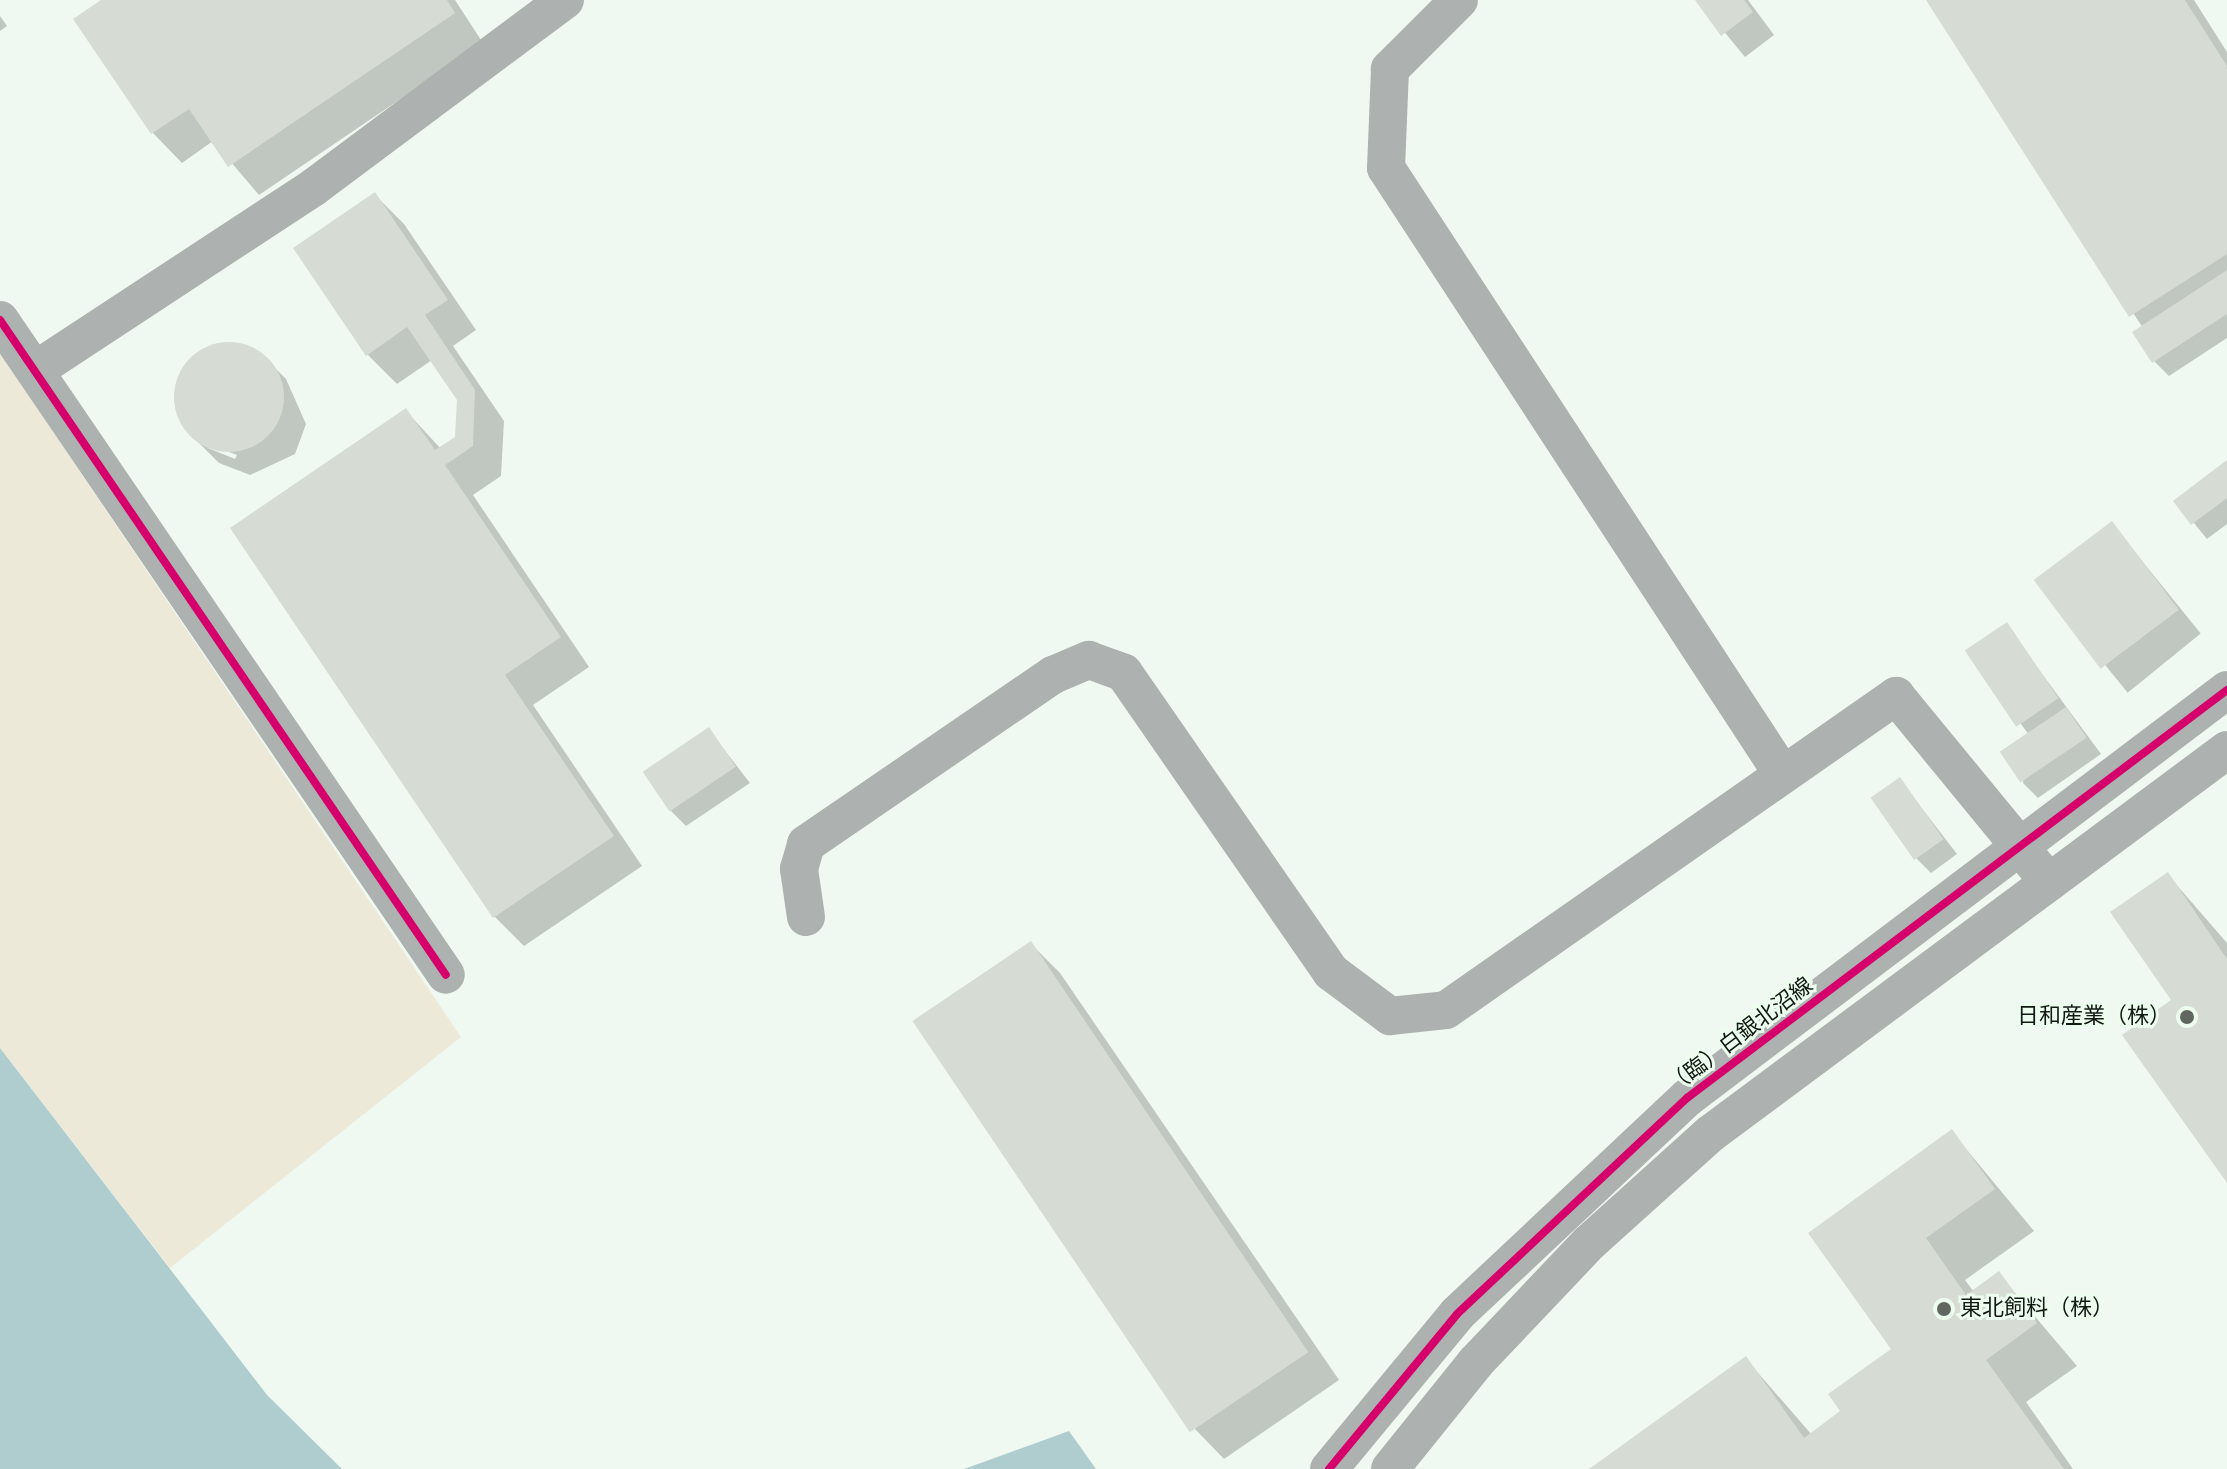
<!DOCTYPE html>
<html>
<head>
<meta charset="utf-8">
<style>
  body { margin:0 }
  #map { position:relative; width:2227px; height:1469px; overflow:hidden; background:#f0f9f1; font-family:"Source Sans 3","Noto Sans JP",sans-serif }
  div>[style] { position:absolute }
  .green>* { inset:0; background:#ece9d9 }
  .water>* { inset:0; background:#afcccf }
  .shadow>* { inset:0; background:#0003; transform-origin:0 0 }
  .building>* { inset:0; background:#d6dbd3; transform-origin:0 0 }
  .round { border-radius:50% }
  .minor>* { height:38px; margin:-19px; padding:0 19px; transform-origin:19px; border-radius:19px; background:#adb2b0 }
  .cycleway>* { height:8px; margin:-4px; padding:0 4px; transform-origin:4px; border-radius:4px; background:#d6006c }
  .dots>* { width:22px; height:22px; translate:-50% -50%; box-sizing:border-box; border:4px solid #ecfdee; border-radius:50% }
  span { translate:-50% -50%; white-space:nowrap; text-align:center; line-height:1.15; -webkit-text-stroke:6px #ecfdee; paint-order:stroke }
  .poi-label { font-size:22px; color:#121812 }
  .right { translate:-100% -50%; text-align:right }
  .left { translate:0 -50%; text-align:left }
  .street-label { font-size:22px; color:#121812 }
</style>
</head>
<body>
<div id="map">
  <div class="green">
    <i style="clip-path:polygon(0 353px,461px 1037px,170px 1268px,0 1048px)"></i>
  </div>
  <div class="water">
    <i style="clip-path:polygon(0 1048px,267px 1395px,342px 1469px,0 1469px)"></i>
    <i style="clip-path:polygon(1069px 1431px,1096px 1469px,964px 1469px)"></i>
  </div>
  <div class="shadow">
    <i style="clip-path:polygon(105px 0,455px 0,483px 43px,259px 195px,213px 141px,182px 163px,153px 133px,76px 20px)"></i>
    <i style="clip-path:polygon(1698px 0,1748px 0,1774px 35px,1745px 57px)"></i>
    <i style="clip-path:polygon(1929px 0,2194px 0,2227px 52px,2227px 338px,2169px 376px,2154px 361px,2143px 328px)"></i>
    <i style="clip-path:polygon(0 16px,7px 26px,0 31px)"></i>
    <i style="clip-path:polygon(375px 195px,404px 224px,476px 330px,453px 346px,504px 421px,501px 476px,473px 495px,589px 667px,533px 705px,642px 866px,524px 946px,494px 916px,406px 411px,441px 449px,457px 438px,459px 399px,432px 360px,397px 384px,367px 354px)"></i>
    <i style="clip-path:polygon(evenodd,231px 344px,263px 356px,286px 379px,306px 424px,295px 454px,250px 475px,219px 463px,196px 440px,175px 395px,187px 364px,231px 344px,208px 444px,237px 455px,235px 459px,208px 448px,208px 444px)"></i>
    <i style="clip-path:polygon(2227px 463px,2227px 524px,2207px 539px,2176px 501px)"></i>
    <i style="left:2112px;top:524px;width:141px;height:94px;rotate:51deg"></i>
    <i style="clip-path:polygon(2006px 625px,2101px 754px,2038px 798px,2023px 783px,2029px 735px,1968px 652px)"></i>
    <i style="clip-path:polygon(709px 730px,750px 783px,686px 826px,671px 811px)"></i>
    <i style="clip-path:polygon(1900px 780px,1957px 854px,1931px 873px,1916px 858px)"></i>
    <i style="clip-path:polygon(2168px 875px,2227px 943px,2227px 1179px,2173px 1000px)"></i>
    <i style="clip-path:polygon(1031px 944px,1060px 973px,1339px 1380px,1224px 1459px,1195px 1429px)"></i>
    <i style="clip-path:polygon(1952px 1132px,2034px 1231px,1965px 1280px,1974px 1292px,1999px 1274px,2077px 1366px,2026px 1402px,2073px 1469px,1592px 1469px,1746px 1359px,1812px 1435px,1843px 1412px,1893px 1349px)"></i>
  </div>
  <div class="building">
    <i style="clip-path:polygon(101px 0,447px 0,455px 13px,228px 167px,189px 109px,151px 134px,73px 19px)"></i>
    <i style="clip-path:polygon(1695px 0,1744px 0,1753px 12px,1721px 36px)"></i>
    <i style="clip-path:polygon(1926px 0,2185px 0,2227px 66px,2227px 254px,2129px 317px)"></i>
    <i style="clip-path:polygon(375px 192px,448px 300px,425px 315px,475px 390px,473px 446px,445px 465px,561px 637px,505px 675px,614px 836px,493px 918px,230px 528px,406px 408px,435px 450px,455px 437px,457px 400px,407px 327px,366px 356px,293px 248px)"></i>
    <i style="clip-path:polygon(2227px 270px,2227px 314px,2152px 363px,2132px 332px)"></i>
    <i class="round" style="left:174px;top:342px;width:110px;height:110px"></i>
    <i style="clip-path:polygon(2227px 460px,2227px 498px,2191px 525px,2173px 501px)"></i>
    <i style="left:2112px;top:521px;width:111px;height:98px;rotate:53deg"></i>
    <i style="left:2007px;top:622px;width:92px;height:51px;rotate:56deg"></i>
    <i style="left:2066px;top:707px;width:37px;height:80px;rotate:56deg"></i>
    <i style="left:709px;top:727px;width:48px;height:80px;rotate:56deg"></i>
    <i style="left:1900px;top:777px;width:76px;height:36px;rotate:55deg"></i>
    <i style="clip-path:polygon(2168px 872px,2227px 959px,2227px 1183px,2122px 1035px,2171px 1000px,2110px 912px)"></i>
    <i style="left:1031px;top:941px;width:496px;height:143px;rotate:56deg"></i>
    <i style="clip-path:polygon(1952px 1129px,1995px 1189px,1926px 1238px,1966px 1295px,1999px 1271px,2037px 1323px,1986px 1360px,2064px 1469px,1589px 1469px,1746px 1356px,1804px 1438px,1840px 1411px,1828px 1394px,1891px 1349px,1808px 1233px)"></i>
  </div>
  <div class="minor">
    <i style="left:1459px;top:0;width:98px;rotate:135deg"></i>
    <i style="left:1390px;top:69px;width:99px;rotate:92.3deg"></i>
    <i style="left:1386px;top:168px;width:725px;rotate:56.81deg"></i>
    <i style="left:0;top:320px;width:792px;rotate:55.75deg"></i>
    <i style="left:37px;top:369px;width:331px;rotate:-33.3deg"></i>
    <i style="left:314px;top:187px;width:313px;rotate:-36.7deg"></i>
    <i style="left:806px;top:917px;width:49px;rotate:-98.3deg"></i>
    <i style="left:799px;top:869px;width:26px;rotate:-74deg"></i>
    <i style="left:806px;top:844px;width:299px;rotate:-34.4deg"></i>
    <i style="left:1053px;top:675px;width:39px;rotate:-23deg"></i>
    <i style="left:1089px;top:660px;width:37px;rotate:20deg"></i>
    <i style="left:1124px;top:673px;width:364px;rotate:55.3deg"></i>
    <i style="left:1331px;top:972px;width:74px;rotate:36.7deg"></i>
    <i style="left:1390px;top:1016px;width:56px;rotate:-6.1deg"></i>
    <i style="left:1446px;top:1010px;width:549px;rotate:-34.91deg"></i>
    <i style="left:1896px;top:696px;width:241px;rotate:50.6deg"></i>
    <i style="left:1329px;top:1469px;width:201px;rotate:-50.4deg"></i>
    <i style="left:1457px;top:1314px;width:316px;rotate:-43.2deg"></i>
    <i style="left:1687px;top:1098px;width:677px;rotate:-37.07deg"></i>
    <i style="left:1390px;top:1469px;width:137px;rotate:-51.2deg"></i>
    <i style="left:1476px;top:1362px;width:164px;rotate:-46.5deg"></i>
    <i style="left:1589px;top:1243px;width:163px;rotate:-42deg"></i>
    <i style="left:1710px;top:1134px;width:644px;rotate:-36.6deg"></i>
  </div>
  <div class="cycleway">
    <i style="left:0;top:320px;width:792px;rotate:55.75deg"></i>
    <i style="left:1329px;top:1469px;width:201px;rotate:-50.4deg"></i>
    <i style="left:1457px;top:1314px;width:316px;rotate:-43.2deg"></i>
    <i style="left:1687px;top:1098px;width:677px;rotate:-37.07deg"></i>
  </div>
  <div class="dots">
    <i style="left:2187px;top:1017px;background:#606760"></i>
    <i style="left:1944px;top:1309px;background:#606760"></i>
  </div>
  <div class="poi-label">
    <span class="right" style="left:2171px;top:1017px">日和産業（株）</span>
    <span class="left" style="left:1960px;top:1309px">東北飼料（株）</span>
  </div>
  <div class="street-label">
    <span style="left:1740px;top:1036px;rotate:-37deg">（臨）白銀北沼線</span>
  </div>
</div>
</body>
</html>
